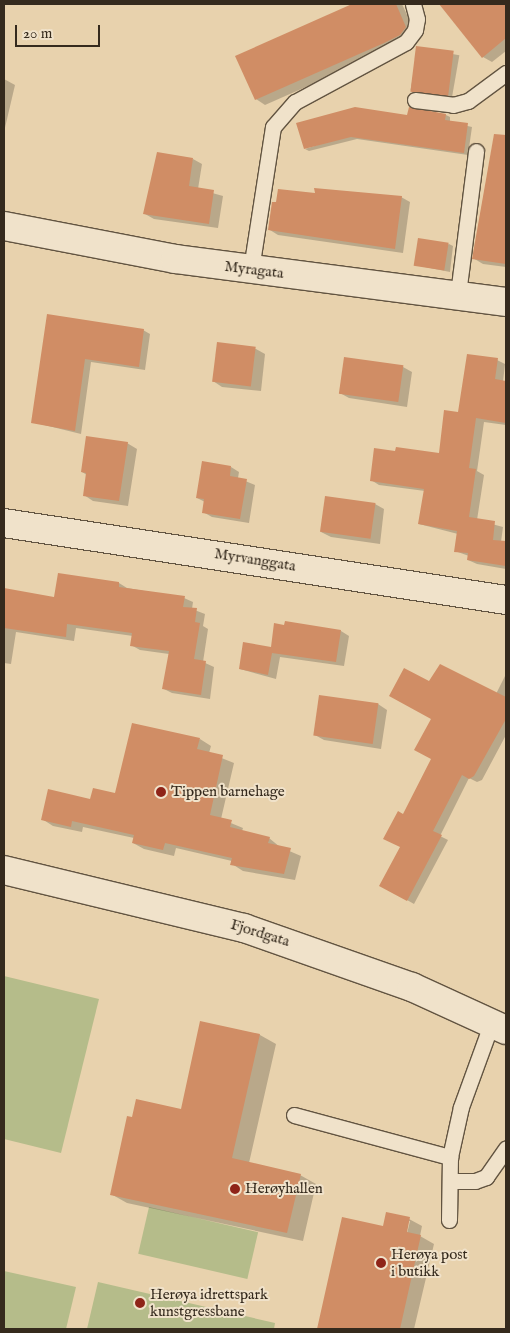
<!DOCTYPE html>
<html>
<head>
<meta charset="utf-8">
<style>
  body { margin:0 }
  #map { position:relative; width:510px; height:1333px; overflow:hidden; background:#e8d2ad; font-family:"IM FELL English",serif }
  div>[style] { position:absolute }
  .green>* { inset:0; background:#b5bc8a; transform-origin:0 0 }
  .shadow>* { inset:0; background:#0003; transform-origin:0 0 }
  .building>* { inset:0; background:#d08d65; transform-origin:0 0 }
  .roads { filter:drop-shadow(1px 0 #625441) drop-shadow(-1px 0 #625441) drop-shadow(0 1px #625441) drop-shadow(0 -1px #625441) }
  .service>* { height:15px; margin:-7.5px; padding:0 7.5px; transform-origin:7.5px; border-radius:7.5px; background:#f0e2ca }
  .minor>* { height:28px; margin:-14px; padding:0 14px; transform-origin:14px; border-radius:14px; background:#f0e2ca }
  .tertiary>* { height:28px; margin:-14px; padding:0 14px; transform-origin:14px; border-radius:14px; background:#f0e2ca }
  .dots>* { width:14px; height:14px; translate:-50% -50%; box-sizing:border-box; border:2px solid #f0e2ca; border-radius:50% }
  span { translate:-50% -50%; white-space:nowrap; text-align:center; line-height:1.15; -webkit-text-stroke:4px #f0e2ca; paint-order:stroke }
  .street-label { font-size:15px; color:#352a1d }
  .poi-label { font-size:15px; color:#352a1d }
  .left { translate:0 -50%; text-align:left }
  .frame { position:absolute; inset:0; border:5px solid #352a1d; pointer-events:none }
  .scale { position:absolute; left:15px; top:25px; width:85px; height:22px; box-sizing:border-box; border:2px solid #352a1d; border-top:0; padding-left:6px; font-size:15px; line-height:18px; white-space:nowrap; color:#352a1d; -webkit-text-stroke:4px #f0e2ca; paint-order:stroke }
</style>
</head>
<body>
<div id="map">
  <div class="green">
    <i style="clip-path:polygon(4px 976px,99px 999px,61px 1153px,4px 1139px)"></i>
    <i style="left:149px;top:1207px;width:112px;height:48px;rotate:13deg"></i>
    <i style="clip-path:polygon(4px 1271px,76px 1287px,66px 1329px,4px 1329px)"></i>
    <i style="clip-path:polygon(98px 1282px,275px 1323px,274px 1329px,87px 1329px)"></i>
  </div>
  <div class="shadow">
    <i style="clip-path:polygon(356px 4px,402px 4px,415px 32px,394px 48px,265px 105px,256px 99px,237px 56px)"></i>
    <i style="clip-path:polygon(441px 4px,504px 4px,506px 51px,492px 62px,483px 57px)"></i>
    <i style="left:418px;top:48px;width:42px;height:43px;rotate:10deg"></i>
    <i style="clip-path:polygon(4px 79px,15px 85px,4px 132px)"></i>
    <i style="clip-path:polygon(446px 115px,450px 117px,450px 122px,472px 127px,468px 155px,357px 139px,309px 151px,305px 149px,409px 116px)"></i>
    <i style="clip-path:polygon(491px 158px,506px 161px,506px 267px,483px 264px,473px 258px)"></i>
    <i style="clip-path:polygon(193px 159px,202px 164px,198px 189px,223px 196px,218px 228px,154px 219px,145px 214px)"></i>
    <i style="clip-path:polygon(317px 195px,401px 197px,410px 202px,403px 253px,278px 235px,270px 230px)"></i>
    <i style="clip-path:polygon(449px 244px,453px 246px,450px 272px,415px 265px)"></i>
    <i style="clip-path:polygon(48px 315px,143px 330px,150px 334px,145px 370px,91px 362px,81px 434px,32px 422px)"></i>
    <i style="clip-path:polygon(218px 344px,256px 349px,265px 354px,261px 391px,222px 387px,213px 381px)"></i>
    <i style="clip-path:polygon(497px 360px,505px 364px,503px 382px,506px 382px,506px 425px,484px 422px,477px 471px,484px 475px,477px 520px,503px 527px,501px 542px,506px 543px,506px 569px,477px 564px,468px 560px,469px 556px,455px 551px,458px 534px,419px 524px,425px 491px,379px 485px,371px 480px,396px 452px,440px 454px,459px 413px)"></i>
    <i style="clip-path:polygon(403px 367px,412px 372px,407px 407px,349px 398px,340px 393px)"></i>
    <i style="clip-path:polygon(127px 443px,137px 449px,128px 506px,93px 501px,84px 495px,87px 475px,82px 472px)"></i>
    <i style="clip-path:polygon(231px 467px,239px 472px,238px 478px,255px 485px,249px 523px,212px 517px,203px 512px,205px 502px,197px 498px)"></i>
    <i style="clip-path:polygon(375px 504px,384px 509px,380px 544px,331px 537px,321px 532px)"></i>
    <i style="clip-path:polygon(119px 583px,127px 588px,184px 598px,193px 602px,192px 609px,205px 614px,203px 626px,208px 629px,203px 662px,214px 667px,210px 699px,172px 693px,164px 689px,169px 654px,140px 650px,131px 645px,133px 636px,76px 628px,74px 641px,16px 632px,11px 664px,4px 663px,4px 589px,55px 598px)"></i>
    <i style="clip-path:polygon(341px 631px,349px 636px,344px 666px,280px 657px,276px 679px,240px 669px,272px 648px)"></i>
    <i style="clip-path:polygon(506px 674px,506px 735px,482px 780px,477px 782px,469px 778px,440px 836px,448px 840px,414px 904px,381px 885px,401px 847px,404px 815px,433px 759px,429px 683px,496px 694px)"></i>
    <i style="clip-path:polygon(320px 696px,378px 704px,387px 710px,381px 749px,324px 740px,315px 735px)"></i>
    <i style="clip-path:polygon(200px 739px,211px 746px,209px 753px,234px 763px,221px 819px,243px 828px,242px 831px,269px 838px,280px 847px,301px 856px,295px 880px,243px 871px,232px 864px,232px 861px,176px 848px,174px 856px,144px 849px,133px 843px,134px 838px,83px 827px,82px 832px,53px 826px,42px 819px,116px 795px)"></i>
    <i style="clip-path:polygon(201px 1022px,260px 1035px,276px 1044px,249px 1163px,300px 1175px,316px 1184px,303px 1241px,127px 1203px,111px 1194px,182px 1111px)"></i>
    <i style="clip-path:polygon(evenodd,343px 1218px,384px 1228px,409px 1219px,422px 1226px,420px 1236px,434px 1244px,414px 1329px,318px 1329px,343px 1218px,408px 1221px,410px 1221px,406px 1238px,408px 1221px)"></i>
  </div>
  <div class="building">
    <i style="clip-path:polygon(352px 4px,396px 4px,406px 27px,400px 35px,384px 43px,255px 100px,235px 56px)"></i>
    <i style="clip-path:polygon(439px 4px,506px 4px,506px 38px,482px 58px)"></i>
    <i style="left:416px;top:46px;width:38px;height:46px;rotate:7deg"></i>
    <i style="clip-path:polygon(355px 107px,407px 115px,409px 107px,446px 114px,445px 120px,468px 123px,464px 153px,351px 137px,304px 149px,296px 123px)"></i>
    <i style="clip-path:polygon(494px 134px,506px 135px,506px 264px,472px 259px)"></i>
    <i style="clip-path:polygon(157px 152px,193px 158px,189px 186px,214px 190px,209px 224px,143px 214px)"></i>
    <i style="clip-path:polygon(314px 188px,402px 196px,395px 249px,268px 230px,272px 202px,276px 202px,278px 189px,315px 193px)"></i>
    <i style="left:418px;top:238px;width:31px;height:28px;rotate:9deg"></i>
    <i style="clip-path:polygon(47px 314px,144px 329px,139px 367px,85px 359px,75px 431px,31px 423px)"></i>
    <i style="left:217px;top:342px;width:39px;height:40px;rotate:7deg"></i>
    <i style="clip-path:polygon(467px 354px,498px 358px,495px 379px,506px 381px,506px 423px,476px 418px,469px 468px,476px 469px,469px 517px,495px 521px,493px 540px,506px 541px,506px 566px,467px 560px,468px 553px,454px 552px,457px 531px,418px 524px,424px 489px,370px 481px,374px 448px,395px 451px,396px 447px,439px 453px,444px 410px,458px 412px)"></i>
    <i style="left:344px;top:357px;width:60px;height:37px;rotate:8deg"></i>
    <i style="clip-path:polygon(86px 436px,128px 442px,119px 501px,83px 496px,86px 473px,81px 472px)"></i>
    <i style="clip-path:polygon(202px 461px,231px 466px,230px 476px,247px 479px,240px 519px,202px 513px,204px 499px,196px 498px)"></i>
    <i style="left:325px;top:496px;width:51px;height:36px;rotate:8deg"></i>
    <i style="clip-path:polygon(58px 573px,119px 582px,119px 587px,185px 596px,183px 607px,197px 608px,195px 622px,200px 623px,194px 659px,206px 661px,201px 695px,162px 689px,169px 651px,130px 646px,132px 633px,67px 624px,66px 637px,4px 628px,4px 588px,54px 597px)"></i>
    <i style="clip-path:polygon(285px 621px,341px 630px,336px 662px,272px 653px,268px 675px,239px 669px,243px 642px,271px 647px,274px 623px,284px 625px)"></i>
    <i style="clip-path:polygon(440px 664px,506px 697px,506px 719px,474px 776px,469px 779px,462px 775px,433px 831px,442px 835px,407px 901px,379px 886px,400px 847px,383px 839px,398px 811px,403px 814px,431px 759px,414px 750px,431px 719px,389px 696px,404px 668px,429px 681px)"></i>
    <i style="left:319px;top:695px;width:60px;height:41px;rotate:8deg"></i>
    <i style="clip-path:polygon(132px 723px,200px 738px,197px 749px,223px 755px,210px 815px,232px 820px,230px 827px,270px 837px,268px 843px,291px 848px,284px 874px,230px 865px,232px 858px,165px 843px,163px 850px,132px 843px,134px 835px,72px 821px,71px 827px,41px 820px,48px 789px,90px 799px,93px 788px,115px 793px)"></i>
    <i style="clip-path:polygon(200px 1021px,260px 1034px,232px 1158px,301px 1174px,287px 1233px,110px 1195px,127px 1116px,132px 1117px,136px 1099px,181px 1109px)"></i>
    <i style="clip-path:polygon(386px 1212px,410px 1217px,407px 1232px,421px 1235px,400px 1329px,317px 1329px,342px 1217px,383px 1226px)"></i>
  </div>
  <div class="roads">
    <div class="service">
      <i style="left:415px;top:100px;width:38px;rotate:7deg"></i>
      <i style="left:453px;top:105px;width:16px;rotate:-15deg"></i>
      <i style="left:468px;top:101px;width:47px;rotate:-36.4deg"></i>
      <i style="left:251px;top:269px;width:144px;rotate:-81.2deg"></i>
      <i style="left:273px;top:127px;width:33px;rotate:-49deg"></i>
      <i style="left:295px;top:102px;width:126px;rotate:-28.4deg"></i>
      <i style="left:406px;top:42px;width:15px;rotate:-53deg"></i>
      <i style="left:415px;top:30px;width:11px;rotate:-80deg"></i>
      <i style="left:417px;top:19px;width:16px;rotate:-105deg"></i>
      <i style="left:458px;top:294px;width:144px;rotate:-82.8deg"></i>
      <i style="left:294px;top:1115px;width:162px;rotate:15.1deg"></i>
      <i style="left:450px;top:1181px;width:25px"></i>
      <i style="left:475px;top:1181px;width:12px;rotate:-20deg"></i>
      <i style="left:486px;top:1177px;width:35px;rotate:-55deg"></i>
      <i style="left:449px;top:1220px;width:63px;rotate:-89.1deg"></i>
      <i style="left:450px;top:1157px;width:51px;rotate:-77.6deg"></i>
      <i style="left:461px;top:1107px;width:90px;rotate:-70deg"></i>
    </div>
    <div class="minor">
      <i style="left:4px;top:226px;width:174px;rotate:10.9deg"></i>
      <i style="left:175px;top:259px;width:334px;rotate:7.4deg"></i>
      <i style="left:4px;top:523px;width:508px;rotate:8.72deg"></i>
    </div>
    <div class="tertiary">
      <i style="left:4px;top:870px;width:247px;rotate:13.6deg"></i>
      <i style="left:244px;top:928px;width:178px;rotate:19.4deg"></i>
      <i style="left:412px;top:987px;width:103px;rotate:24.6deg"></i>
    </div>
  </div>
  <div class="dots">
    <i style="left:161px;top:792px;background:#8f2418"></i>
    <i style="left:235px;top:1189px;background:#8f2418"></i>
    <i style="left:381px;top:1263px;background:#8f2418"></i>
    <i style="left:140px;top:1303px;background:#8f2418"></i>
  </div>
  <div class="street-label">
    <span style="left:254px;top:270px;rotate:7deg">Myragata</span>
    <span style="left:255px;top:560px;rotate:9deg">Myrvanggata</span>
    <span style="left:260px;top:933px;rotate:17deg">Fjordgata</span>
  </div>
  <div class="poi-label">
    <span class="left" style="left:171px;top:792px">Tippen barnehage</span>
    <span class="left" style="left:245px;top:1189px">Herøyhallen</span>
    <span class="left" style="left:391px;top:1263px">Herøya post<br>i butikk</span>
    <span class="left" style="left:150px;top:1303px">Herøya idrettspark<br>kunstgressbane</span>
  </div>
  <div class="frame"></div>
  <div class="scale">20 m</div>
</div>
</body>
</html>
